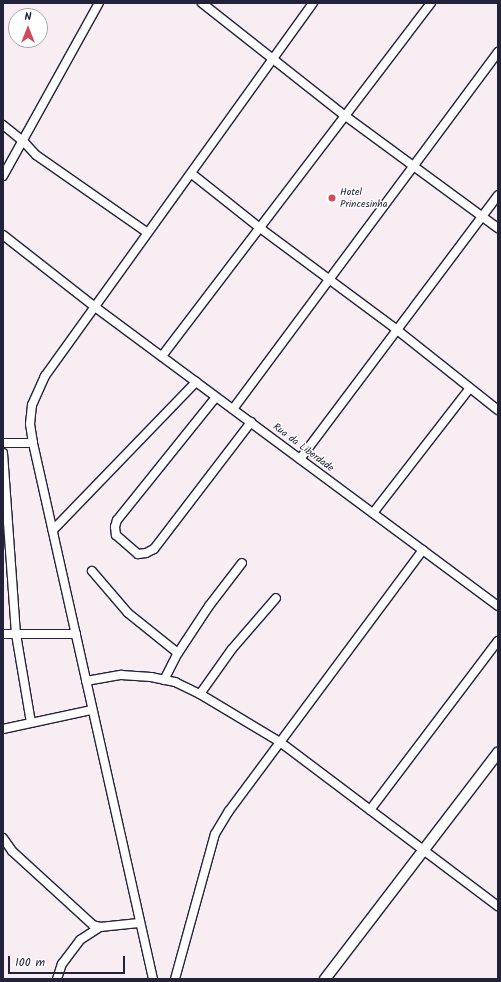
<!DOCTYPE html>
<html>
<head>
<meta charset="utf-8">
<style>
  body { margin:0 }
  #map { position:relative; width:501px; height:982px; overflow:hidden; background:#f7edf2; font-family:Kalam,sans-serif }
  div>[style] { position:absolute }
  .roads { filter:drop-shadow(1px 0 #22223b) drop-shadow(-1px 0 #22223b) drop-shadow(0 1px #22223b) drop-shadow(0 -1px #22223b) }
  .minor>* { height:8px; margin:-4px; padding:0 4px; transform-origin:4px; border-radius:4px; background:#fff }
  .major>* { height:10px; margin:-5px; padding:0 5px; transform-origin:5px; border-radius:5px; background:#fff }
  .dots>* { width:11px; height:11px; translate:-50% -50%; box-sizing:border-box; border:2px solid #fff; border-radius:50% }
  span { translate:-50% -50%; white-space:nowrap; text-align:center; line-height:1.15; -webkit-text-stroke:3px #fff; paint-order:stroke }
  .poi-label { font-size:10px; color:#22223b }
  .left { translate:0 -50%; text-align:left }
  .street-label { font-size:10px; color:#22223b }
  .frame { position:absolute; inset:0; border:4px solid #22223b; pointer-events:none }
  .north { position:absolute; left:8px; top:8px; width:40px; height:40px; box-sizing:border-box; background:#fff; border:1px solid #a7a7b1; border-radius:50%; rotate:0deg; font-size:11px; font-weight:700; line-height:16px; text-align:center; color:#22223b }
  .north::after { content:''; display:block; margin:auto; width:14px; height:18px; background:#d1495b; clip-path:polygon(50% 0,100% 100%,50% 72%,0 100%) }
  .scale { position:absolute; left:8px; top:956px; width:117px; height:18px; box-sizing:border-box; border:2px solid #22223b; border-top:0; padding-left:5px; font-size:12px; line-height:14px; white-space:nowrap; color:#22223b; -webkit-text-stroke:3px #fff; paint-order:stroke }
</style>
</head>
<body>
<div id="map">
  <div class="roads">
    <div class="minor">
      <i style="left:202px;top:3px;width:181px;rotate:38.3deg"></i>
      <i style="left:344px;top:115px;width:191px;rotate:36.3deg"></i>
      <i style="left:3px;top:125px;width:26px;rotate:39deg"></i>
      <i style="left:23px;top:141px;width:19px;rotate:47deg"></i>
      <i style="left:36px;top:155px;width:136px;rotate:34.9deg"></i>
      <i style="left:192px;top:174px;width:87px;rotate:38.5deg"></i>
      <i style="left:260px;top:228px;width:169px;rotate:36.6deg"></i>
      <i style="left:396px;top:329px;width:130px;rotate:38.5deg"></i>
      <i style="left:3px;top:176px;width:198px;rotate:-61deg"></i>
      <i style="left:3px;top:235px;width:117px;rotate:38deg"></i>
      <i style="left:95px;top:307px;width:502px;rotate:36.57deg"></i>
      <i style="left:162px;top:356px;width:444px;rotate:-52.7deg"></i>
      <i style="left:216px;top:397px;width:158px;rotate:128.8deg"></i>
      <i style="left:117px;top:520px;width:7px;rotate:106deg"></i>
      <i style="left:115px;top:527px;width:8px;rotate:83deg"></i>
      <i style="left:116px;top:535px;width:29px;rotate:41deg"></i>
      <i style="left:138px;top:554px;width:8px;rotate:-7deg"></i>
      <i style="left:146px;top:553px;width:9px;rotate:-27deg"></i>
      <i style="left:154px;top:549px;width:160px;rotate:-52.6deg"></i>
      <i style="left:233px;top:409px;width:445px;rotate:-53.4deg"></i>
      <i style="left:3px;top:443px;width:30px"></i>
      <i style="left:3px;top:453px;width:181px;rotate:85.9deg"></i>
      <i style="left:16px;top:634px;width:90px;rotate:80.4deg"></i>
      <i style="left:300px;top:459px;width:330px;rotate:-53.1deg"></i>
      <i style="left:373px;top:513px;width:158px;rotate:-52.2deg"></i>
      <i style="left:53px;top:530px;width:206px;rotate:-46deg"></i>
      <i style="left:92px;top:571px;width:55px;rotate:49.4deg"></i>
      <i style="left:128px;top:613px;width:64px;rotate:38.7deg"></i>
      <i style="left:3px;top:634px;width:73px"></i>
      <i style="left:164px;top:680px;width:30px;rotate:-63deg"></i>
      <i style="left:178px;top:653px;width:56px;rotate:-56.6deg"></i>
      <i style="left:209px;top:606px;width:54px;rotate:-52.5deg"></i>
      <i style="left:86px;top:681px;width:36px;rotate:-10deg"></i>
      <i style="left:121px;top:675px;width:30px;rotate:4deg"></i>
      <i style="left:151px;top:677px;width:25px;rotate:12deg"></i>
      <i style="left:175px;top:682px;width:28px;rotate:26deg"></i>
      <i style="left:200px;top:694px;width:93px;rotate:31deg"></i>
      <i style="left:280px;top:742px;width:273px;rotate:37deg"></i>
      <i style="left:200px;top:694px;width:55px;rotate:-54.6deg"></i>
      <i style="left:232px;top:649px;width:67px;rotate:-49.2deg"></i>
      <i style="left:3px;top:729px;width:91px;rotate:-12.1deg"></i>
      <i style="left:370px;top:810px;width:212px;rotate:-52.9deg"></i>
      <i style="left:3px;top:838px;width:16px;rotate:55deg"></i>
      <i style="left:12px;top:851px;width:110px;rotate:42.4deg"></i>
      <i style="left:93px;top:925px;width:7px;rotate:16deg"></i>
      <i style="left:100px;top:927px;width:39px;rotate:-6deg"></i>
      <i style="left:57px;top:979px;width:16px;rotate:-72deg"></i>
      <i style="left:62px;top:964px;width:30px;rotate:-53deg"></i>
      <i style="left:80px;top:940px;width:24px;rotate:-33deg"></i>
      <i style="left:153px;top:979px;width:549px;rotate:-102.62deg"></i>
      <i style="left:33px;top:443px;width:19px;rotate:-99deg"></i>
      <i style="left:30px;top:424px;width:19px;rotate:-84deg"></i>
      <i style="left:32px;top:405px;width:32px;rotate:-66deg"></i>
      <i style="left:45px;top:376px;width:459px;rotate:-54.3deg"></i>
      <i style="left:175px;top:979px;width:150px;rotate:-74.6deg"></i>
      <i style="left:215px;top:834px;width:27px;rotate:-59deg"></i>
      <i style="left:229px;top:811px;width:325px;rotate:-53.4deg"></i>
    </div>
    <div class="major">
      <i style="left:325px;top:979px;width:285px;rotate:-52.6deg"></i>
    </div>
  </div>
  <div class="dots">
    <i style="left:332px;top:198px;background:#d1495b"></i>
  </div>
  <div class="poi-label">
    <span class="left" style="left:340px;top:198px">Hotel<br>Princesinha</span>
  </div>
  <div class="street-label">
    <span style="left:303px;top:448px;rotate:37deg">Rua da Liberdade</span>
  </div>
  <div class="frame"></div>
  <div class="north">N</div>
  <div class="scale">100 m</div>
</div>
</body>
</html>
